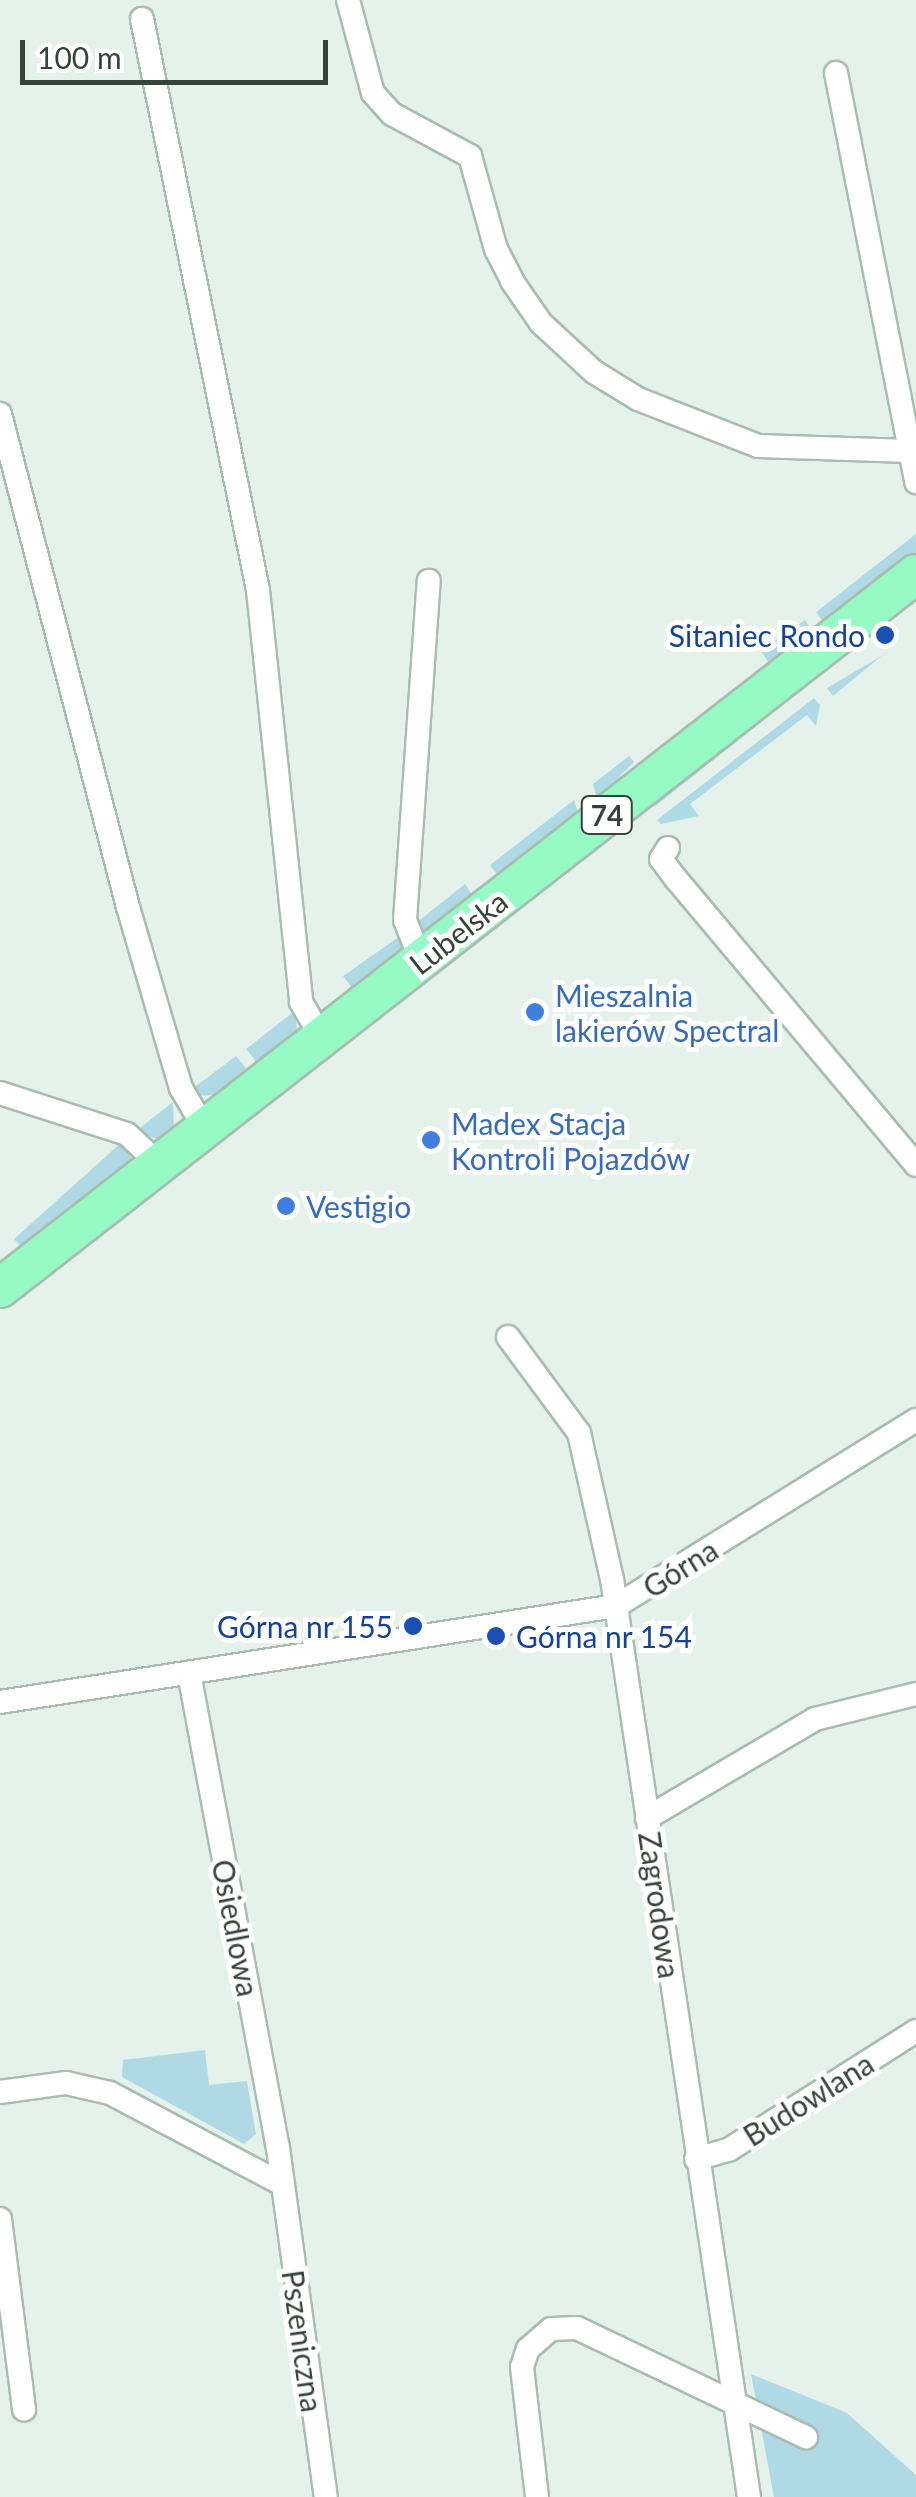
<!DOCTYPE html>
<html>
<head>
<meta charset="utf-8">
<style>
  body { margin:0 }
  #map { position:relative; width:916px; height:2497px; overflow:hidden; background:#e5f2eb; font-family:Lato,sans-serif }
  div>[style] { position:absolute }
  .green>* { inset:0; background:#afdae5; transform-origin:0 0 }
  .roads { filter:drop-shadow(2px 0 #a8bdb0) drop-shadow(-2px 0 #a8bdb0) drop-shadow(0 2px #a8bdb0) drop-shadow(0 -2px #a8bdb0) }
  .street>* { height:22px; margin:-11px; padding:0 11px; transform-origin:11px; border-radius:11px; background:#fff }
  .primary>* { height:38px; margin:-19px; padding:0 19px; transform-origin:19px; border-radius:19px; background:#96fac4 }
  .dots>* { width:28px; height:28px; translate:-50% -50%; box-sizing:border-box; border:5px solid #fff; border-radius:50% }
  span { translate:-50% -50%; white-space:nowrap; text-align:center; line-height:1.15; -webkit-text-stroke:10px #fff; paint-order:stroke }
  .shield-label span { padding:2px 8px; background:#fff; border:2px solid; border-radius:8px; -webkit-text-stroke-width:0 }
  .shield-label { font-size:28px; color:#35443a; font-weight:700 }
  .transit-label { font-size:30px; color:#164399 }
  .right { translate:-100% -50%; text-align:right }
  .left { translate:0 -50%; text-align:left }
  .street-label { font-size:30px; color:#35443a }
  .shop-label { font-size:30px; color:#366cbe }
  .scale { position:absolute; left:20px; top:40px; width:308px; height:45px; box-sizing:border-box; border:5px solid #35443a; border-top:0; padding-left:12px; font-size:30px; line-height:35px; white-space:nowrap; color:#35443a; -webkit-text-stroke:8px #fff; paint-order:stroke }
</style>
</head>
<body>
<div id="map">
  <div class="green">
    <i style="clip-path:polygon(916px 534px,916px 553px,828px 622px,822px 620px,816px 612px)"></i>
    <i style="left:805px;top:620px;width:14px;height:54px;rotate:56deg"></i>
    <i style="clip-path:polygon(901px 640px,833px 696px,827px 688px,883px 655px)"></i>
    <i style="clip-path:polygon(814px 698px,820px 705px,816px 726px,807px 715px,690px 804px,699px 816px,661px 824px,657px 820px)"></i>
    <i style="clip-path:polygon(753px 725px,755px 727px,654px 807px,659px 798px)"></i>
    <i style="clip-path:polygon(629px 756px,634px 762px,597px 799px,593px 784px)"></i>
    <i style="clip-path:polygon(574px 800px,579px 816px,497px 875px,490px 865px)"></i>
    <i style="clip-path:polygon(465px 884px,473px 896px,421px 940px,411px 927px)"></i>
    <i style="clip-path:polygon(400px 936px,405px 949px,352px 988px,343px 976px)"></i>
    <i style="clip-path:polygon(296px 1010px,297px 1035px,259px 1065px,246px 1049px)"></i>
    <i style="clip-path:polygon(236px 1056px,249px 1072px,221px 1094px,203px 1096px,192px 1089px)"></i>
    <i style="clip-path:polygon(173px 1102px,174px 1129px,160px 1140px,136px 1131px)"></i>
    <i style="clip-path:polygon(122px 1142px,131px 1150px,130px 1164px,23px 1249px,14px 1239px)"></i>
    <i style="clip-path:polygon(205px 2050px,209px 2085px,247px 2081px,256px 2134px,244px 2144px,122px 2077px,123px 2060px)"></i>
    <i style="clip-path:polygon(751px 2374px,847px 2413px,916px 2475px,916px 2497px,774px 2497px)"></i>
  </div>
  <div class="roads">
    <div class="street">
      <i style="left:348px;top:0;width:96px;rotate:75deg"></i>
      <i style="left:373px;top:93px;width:28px;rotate:48deg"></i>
      <i style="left:392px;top:114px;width:89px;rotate:28.3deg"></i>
      <i style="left:470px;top:156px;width:97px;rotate:74.4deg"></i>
      <i style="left:496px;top:249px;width:36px;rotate:63deg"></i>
      <i style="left:512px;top:281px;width:51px;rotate:55.4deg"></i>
      <i style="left:541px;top:323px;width:72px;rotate:42.8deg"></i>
      <i style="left:594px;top:372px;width:52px;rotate:31.5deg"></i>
      <i style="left:638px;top:399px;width:129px;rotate:21.4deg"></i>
      <i style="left:758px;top:446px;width:151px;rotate:1.9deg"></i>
      <i style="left:142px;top:19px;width:583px;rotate:78.52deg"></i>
      <i style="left:258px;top:590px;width:414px;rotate:84deg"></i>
      <i style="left:301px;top:1002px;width:42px;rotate:59.7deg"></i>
      <i style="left:836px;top:73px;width:417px;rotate:78.9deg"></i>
      <i style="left:0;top:414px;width:509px;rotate:75.45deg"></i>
      <i style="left:128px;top:907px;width:189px;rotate:73.7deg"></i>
      <i style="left:181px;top:1088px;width:48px;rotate:59.7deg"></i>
      <i style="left:668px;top:848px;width:13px;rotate:122deg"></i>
      <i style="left:661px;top:859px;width:26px;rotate:53deg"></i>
      <i style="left:677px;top:880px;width:372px;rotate:50deg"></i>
      <i style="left:421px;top:961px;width:44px;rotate:-111.3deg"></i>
      <i style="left:405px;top:920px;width:340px;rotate:-86deg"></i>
      <i style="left:0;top:1093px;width:133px;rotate:17.9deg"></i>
      <i style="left:127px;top:1134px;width:44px;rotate:43.2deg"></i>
      <i style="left:508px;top:1337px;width:119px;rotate:53.5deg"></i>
      <i style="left:579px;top:1433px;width:150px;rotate:77.3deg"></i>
      <i style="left:612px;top:1579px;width:928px;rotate:81.51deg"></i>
      <i style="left:189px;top:1673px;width:483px;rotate:79.4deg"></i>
      <i style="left:278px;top:2148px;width:352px;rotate:82.2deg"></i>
      <i style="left:0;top:1702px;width:623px;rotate:-8.86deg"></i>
      <i style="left:616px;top:1606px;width:353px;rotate:-31.8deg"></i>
      <i style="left:647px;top:1818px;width:195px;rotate:-30.5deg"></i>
      <i style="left:815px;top:1719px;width:104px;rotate:-13.9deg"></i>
      <i style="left:0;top:2092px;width:67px;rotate:-7.8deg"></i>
      <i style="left:66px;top:2083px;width:45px;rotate:12.8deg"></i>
      <i style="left:110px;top:2093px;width:195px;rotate:27.9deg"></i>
      <i style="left:696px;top:2159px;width:35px;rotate:-16deg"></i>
      <i style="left:730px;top:2149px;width:220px;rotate:-32.4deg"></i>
      <i style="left:0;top:2219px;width:192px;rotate:82.8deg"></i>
      <i style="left:537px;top:2497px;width:131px;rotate:-96.6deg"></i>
      <i style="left:522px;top:2367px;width:19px;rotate:-72deg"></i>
      <i style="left:528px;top:2349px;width:30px;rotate:-41deg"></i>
      <i style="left:551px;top:2329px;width:26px;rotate:-2deg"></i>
      <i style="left:577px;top:2328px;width:254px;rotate:25.5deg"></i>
    </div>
    <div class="primary">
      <i style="left:0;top:1288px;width:1161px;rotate:-37.94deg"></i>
    </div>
  </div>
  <div class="dots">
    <i style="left:885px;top:635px;background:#1a4fb4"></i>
    <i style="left:535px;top:1012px;background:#3f7fe0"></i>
    <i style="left:431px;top:1140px;background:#3f7fe0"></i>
    <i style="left:286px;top:1206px;background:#3f7fe0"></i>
    <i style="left:413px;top:1626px;background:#1a4fb4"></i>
    <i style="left:496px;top:1636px;background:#1a4fb4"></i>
  </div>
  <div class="shield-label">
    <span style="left:607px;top:815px">74</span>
  </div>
  <div class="transit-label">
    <span class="right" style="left:865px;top:635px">Sitaniec Rondo</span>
    <span class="right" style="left:393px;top:1626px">Górna nr 155</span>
    <span class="left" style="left:516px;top:1636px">Górna nr 154</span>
  </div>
  <div class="street-label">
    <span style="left:458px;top:932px;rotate:-38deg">Lubelska</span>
    <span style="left:680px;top:1568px;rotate:-32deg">Górna</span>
    <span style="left:660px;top:1905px;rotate:82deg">Zagrodowa</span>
    <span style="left:236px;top:1928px;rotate:79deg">Osiedlowa</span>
    <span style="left:808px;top:2099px;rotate:-32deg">Budowlana</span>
    <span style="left:303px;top:2341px;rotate:82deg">Pszeniczna</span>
  </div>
  <div class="shop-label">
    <span class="left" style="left:555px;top:1012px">Mieszalnia<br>lakierów Spectral</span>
    <span class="left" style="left:451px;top:1140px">Madex Stacja<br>Kontroli Pojazdów</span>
    <span class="left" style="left:306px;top:1206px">Vestigio</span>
  </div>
  <div class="scale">100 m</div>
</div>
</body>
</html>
